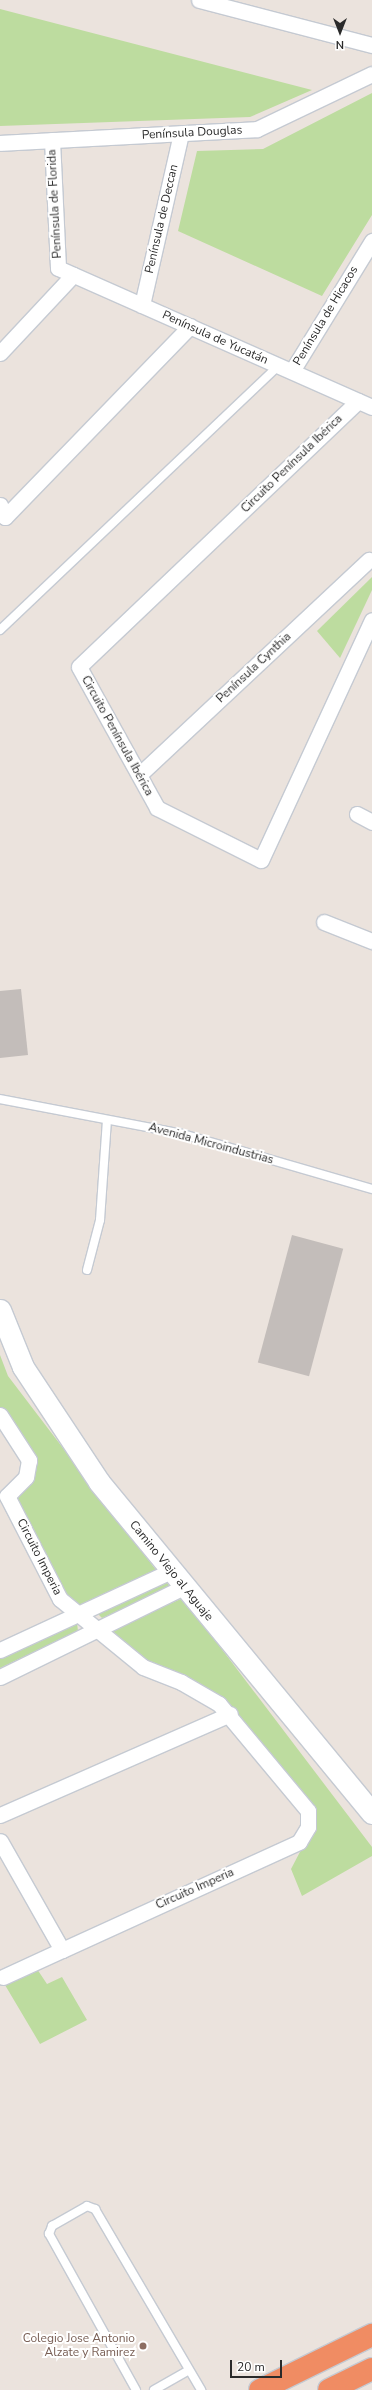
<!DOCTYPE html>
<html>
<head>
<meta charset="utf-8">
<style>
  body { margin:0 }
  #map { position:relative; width:372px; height:2390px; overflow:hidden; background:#ebe3dd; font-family:"Nunito Sans",sans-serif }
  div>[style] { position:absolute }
  .green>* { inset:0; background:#bddc9f }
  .building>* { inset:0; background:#c3bdba; transform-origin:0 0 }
  .roads { filter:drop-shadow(1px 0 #c5cad2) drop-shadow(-1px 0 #c5cad2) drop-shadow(0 1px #c5cad2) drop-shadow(0 -1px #c5cad2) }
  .lane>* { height:8px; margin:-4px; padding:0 4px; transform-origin:4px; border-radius:4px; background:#fff }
  .street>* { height:15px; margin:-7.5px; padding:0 7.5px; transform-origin:7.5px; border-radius:7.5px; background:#fff }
  .secondary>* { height:21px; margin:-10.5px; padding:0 10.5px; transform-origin:10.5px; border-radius:10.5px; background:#fff }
  .highway>* { height:22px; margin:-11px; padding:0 11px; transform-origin:11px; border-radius:11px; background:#f08c63 }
  .dots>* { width:11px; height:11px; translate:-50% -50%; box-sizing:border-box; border:2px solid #fff; border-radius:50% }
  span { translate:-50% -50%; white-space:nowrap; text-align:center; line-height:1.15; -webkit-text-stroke:4px #fff; paint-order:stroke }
  .street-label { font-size:12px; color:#2a2a2a }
  .education-label { font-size:12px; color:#785e54 }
  .right { translate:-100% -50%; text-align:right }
  .north { position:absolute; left:320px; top:12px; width:40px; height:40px; -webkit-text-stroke:3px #fff; paint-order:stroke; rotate:180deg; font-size:11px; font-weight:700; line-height:16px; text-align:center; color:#2a2a2a }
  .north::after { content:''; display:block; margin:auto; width:14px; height:18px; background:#2a2a2a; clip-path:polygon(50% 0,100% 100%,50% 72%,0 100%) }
  .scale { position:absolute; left:230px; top:2360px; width:52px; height:18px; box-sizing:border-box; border:2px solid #2a2a2a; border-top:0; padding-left:5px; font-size:12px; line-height:14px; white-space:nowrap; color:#2a2a2a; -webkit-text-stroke:3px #fff; paint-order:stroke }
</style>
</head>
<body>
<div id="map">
  <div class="green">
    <i style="clip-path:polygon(0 9px,312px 90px,250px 117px,0 126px)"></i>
    <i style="clip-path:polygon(372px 93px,372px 215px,322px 296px,178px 231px,197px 151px,263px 149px)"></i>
    <i style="clip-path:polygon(372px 577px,372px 590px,340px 658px,317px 631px)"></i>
    <i style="clip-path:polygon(0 1355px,8px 1376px,156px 1570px,77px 1606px,65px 1596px,16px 1498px,29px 1483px,26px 1445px,0 1407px)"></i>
    <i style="clip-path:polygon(160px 1581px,166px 1581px,170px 1587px,166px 1592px,102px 1618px,98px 1614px)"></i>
    <i style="clip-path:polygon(183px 1598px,372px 1847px,372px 1856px,302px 1896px,291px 1869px,312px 1829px,234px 1713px,164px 1674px,106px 1632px)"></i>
    <i style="clip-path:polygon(77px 1623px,78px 1631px,0 1668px,0 1658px)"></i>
    <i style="clip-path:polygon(37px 1969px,47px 1984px,62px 1977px,87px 2020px,40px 2044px,5px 1985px)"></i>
  </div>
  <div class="building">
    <i style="clip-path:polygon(21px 989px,28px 1055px,0 1058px,0 991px)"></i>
    <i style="left:292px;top:1235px;width:53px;height:132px;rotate:15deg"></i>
  </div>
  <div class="roads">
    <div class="lane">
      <i style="left:0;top:630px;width:383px;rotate:-43.5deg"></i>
      <i style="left:0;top:1099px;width:182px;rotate:10.8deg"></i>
      <i style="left:179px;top:1133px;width:201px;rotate:16.2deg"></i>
      <i style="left:87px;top:1270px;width:52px;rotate:-75.4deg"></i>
      <i style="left:100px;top:1220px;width:100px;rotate:-86deg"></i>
      <i style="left:136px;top:2390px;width:179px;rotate:-119.1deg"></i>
      <i style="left:49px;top:2234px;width:9px;rotate:-69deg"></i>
      <i style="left:52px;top:2226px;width:40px;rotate:-29.7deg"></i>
      <i style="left:87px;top:2206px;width:9px;rotate:21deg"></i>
      <i style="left:95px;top:2209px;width:210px;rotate:59.6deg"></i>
      <i style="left:154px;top:2390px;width:40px;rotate:-29.7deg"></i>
    </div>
    <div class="street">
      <i style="left:199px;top:0;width:179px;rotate:14.6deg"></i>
      <i style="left:52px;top:140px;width:128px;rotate:87.3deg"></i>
      <i style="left:58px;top:268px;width:343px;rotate:23.9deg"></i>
      <i style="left:0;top:143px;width:257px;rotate:-3.1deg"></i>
      <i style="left:257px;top:129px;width:127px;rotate:-25.6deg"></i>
      <i style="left:142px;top:305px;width:176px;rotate:-77.2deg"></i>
      <i style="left:0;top:353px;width:107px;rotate:-46.9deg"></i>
      <i style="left:292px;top:371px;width:153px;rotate:-58.4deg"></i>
      <i style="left:358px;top:401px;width:385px;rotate:136.4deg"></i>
      <i style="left:79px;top:667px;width:161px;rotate:61deg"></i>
      <i style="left:157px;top:808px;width:116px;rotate:26.6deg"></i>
      <i style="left:261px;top:860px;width:264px;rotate:-65.2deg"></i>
      <i style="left:0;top:505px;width:13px;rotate:67deg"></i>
      <i style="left:5px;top:517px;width:266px;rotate:-45.9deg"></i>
      <i style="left:139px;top:775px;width:315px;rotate:-43.1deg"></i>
      <i style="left:357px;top:814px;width:17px;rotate:28deg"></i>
      <i style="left:324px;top:922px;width:52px;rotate:21.6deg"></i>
      <i style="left:0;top:1415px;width:54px;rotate:57.2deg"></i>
      <i style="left:29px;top:1460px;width:17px;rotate:100deg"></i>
      <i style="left:26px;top:1477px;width:27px;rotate:135deg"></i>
      <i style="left:7px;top:1496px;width:116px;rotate:62.8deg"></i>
      <i style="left:60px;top:1599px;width:107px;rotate:39.3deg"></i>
      <i style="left:143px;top:1667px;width:41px;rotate:21.5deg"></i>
      <i style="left:181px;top:1682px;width:44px;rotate:30.1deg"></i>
      <i style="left:219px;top:1704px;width:139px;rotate:50.2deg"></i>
      <i style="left:308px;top:1811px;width:16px;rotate:90deg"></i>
      <i style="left:308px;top:1827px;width:17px;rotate:121deg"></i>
      <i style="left:299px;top:1842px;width:260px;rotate:155.5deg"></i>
      <i style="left:62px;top:1950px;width:125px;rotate:-119.6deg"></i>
      <i style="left:0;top:1650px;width:188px;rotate:-24.8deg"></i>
      <i style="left:0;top:1677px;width:205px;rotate:-26.1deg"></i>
      <i style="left:0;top:1815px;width:251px;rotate:-23.7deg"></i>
      <i style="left:3px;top:1977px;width:65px;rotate:-24.6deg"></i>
    </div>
    <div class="secondary">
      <i style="left:0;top:1310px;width:61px;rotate:68deg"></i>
      <i style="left:23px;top:1367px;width:138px;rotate:56.5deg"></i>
      <i style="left:99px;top:1482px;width:429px;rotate:50.5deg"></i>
    </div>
    <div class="highway">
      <i style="left:260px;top:2390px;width:125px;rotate:-26.2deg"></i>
      <i style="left:329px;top:2390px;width:48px;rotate:-26deg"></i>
    </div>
  </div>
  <div class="dots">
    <i style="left:143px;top:2346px;background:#8d6e63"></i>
  </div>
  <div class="street-label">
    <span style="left:192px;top:133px;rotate:-3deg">Península Douglas</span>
    <span style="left:55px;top:204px;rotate:-93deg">Península de Florida</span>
    <span style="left:162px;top:219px;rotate:-77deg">Península de Deccan</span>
    <span style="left:326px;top:316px;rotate:-59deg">Península de Hicacos</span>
    <span style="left:215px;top:338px;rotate:24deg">Península de Yucatán</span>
    <span style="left:292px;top:464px;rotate:-44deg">Circuito Península Ibérica</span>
    <span style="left:254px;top:668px;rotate:-43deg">Península Cynthia</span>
    <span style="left:117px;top:736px;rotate:61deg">Circuito Península Ibérica</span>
    <span style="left:211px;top:1144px;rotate:15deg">Avenida Microindustrias</span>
    <span style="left:39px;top:1557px;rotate:63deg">Circuito Imperia</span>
    <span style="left:171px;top:1571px;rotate:51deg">Camino Viejo al Aguaje</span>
    <span style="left:195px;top:1889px;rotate:-24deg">Circuito Imperia</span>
  </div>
  <div class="education-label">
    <span class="right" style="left:135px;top:2346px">Colegio Jose Antonio<br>Alzate y Ramirez</span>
  </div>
  <div class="north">N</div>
  <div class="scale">20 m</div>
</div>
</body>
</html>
